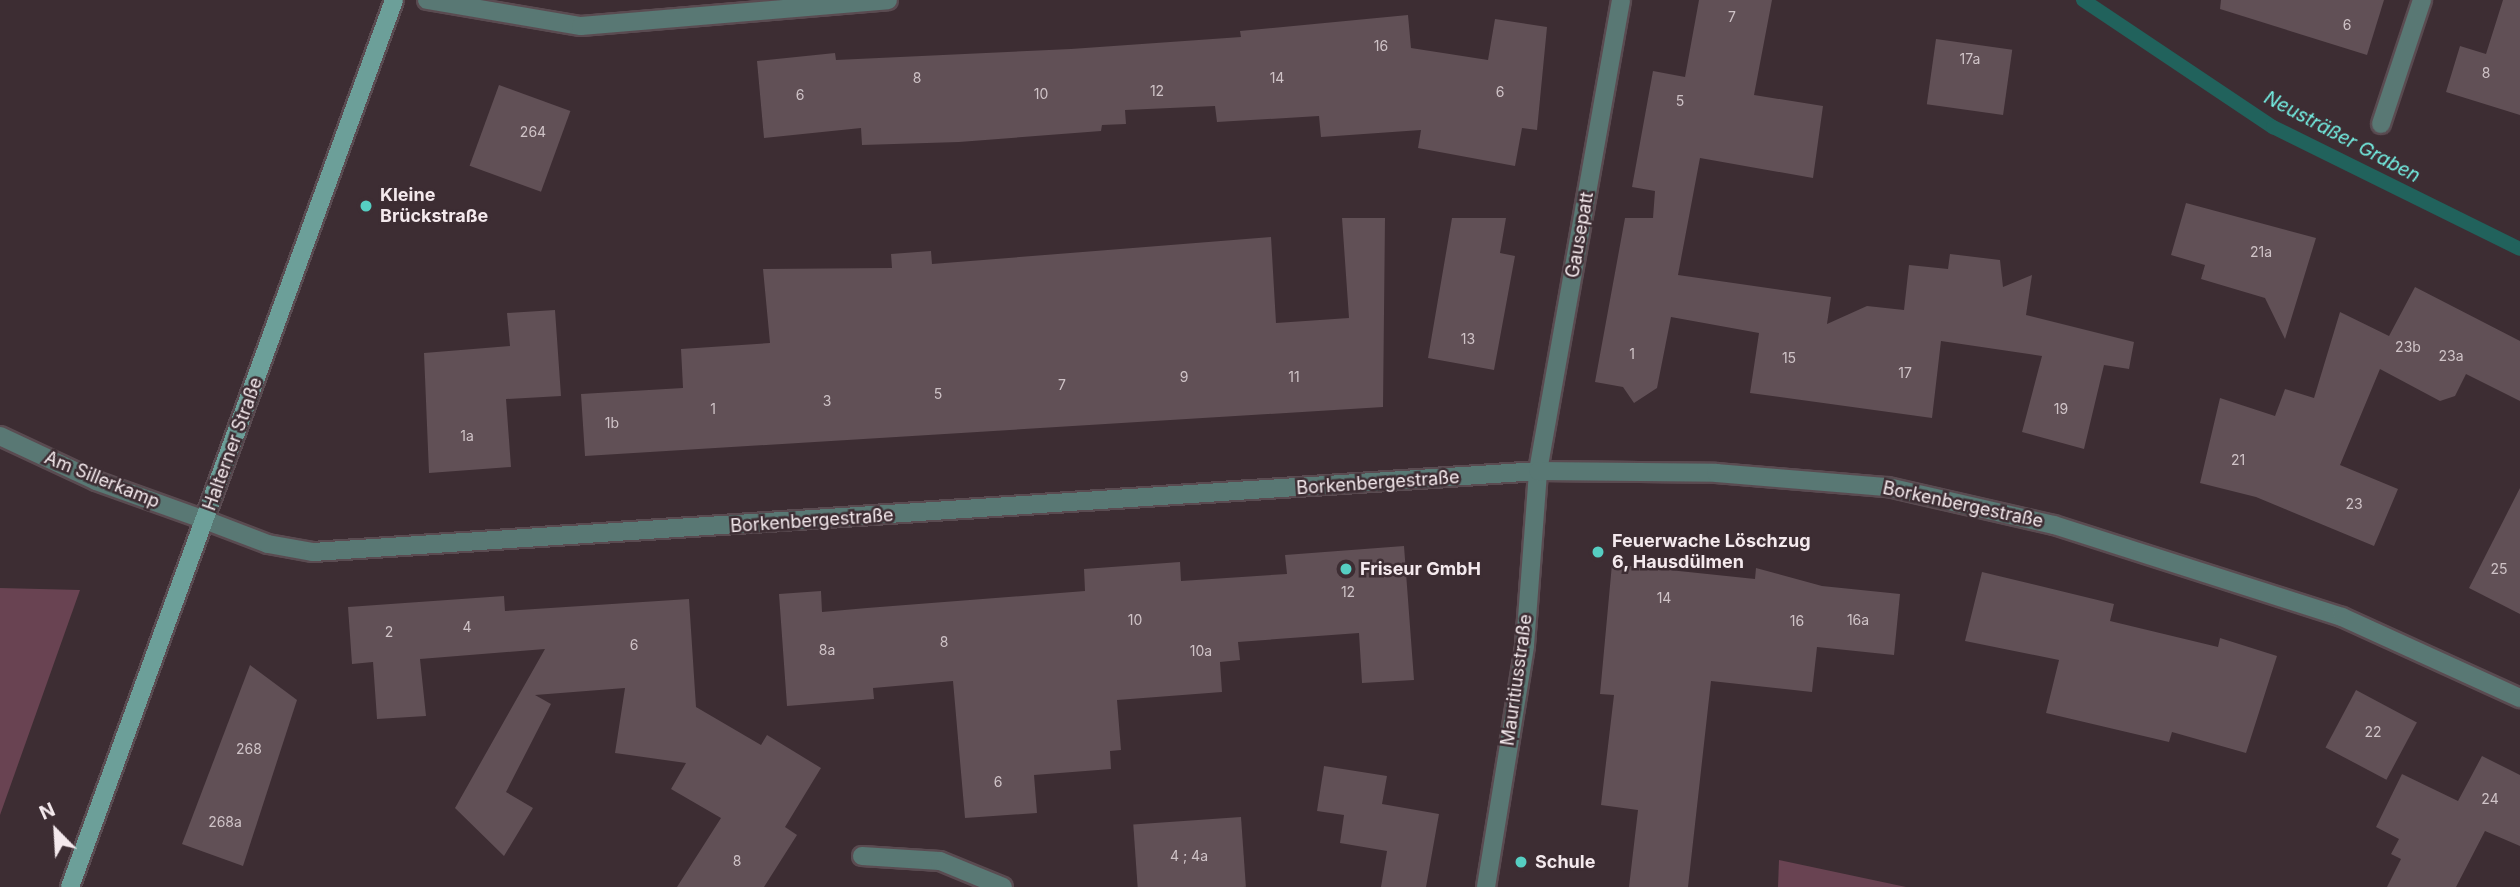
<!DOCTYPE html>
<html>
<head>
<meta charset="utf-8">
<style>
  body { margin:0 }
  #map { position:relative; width:2520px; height:887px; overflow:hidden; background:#3d2d33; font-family:Inter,sans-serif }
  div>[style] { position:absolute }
  .green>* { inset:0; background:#694352 }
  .stream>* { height:14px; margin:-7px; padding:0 7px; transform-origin:7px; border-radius:7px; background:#21625c }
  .building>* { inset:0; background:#615056; transform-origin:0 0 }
  .roads { filter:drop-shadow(2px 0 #5a4b51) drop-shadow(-2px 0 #5a4b51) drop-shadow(0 2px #5a4b51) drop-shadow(0 -2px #5a4b51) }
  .minor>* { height:18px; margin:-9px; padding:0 9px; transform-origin:9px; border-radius:9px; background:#597874 }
  .tertiary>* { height:18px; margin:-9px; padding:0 9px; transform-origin:9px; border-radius:9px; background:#597874 }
  .secondary>* { height:18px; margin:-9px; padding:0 9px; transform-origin:9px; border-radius:9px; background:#6c9f99 }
  .dots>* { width:19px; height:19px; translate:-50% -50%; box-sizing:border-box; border:4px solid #3d2d33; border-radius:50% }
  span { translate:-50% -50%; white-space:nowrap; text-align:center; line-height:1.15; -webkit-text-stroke:5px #3d2d33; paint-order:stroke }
  .number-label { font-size:14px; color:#cfc3c7 }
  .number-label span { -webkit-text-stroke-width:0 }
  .poi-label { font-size:18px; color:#f4e9ed; font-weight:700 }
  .left { translate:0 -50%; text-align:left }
  .street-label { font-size:18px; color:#f4e9ed }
  .water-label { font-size:19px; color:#74efe3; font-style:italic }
  .north { position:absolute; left:21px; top:796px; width:70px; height:70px; -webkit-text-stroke:5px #3d2d33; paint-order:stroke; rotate:336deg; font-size:19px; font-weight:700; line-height:28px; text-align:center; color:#f4e9ed }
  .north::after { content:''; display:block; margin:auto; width:24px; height:32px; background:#f4e9ed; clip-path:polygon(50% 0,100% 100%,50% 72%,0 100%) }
</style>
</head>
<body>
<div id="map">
  <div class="green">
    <i style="clip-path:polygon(0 588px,80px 590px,0 815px)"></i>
    <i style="clip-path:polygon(1779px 860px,1906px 887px,1778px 887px)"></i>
  </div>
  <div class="stream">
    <i style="left:2083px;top:0;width:229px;rotate:33.8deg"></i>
    <i style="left:2273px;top:127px;width:275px;rotate:26.3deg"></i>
  </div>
  <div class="building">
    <i style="clip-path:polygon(1699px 0,1772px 0,1754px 95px,1823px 106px,1813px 178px,1700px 158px,1678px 275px,1831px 297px,1827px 324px,1867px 306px,1904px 310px,1909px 265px,1948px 269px,1950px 254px,2000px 260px,2003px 287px,2032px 275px,2026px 315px,2134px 342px,2129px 369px,2104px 365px,2084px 449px,2022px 432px,2042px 356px,1941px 341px,1932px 418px,1750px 393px,1759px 333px,1671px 317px,1657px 388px,1634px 403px,1623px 387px,1595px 382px,1625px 218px,1653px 218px,1655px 191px,1632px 187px,1653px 71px,1685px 77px)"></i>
    <i style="clip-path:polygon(2221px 0,2384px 0,2367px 55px,2220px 9px)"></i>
    <i style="clip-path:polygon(2503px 0,2520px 0,2520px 115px,2446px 92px,2460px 46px,2486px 54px)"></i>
    <i style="clip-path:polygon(1408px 15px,1411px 48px,1488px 60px,1495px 19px,1547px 27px,1537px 130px,1522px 128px,1515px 166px,1418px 148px,1421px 130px,1321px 137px,1319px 116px,1217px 122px,1215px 106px,1125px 110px,1126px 124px,1102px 125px,1101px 131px,959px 142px,862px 145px,861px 128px,764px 138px,757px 61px,835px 53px,836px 60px,1071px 49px,1241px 37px,1240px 31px)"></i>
    <i style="left:1936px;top:39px;width:77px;height:66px;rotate:8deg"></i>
    <i style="left:499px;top:85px;width:76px;height:86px;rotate:20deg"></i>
    <i style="clip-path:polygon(2186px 203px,2316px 238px,2285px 339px,2265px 298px,2201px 279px,2205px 265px,2171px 255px)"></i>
    <i style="clip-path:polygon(1342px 218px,1385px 218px,1383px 407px,585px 456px,581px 394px,683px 388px,681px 349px,770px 343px,763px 269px,892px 268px,891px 254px,931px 251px,932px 264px,1271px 237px,1276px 323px,1349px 318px)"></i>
    <i style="clip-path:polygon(1452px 218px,1506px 218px,1500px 253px,1515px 256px,1494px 370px,1428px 358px)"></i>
    <i style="clip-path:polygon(2415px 287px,2520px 341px,2520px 401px,2466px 374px,2455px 396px,2440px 401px,2380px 369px,2340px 465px,2398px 489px,2374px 546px,2256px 497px,2200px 483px,2220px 398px,2275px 416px,2285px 389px,2314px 398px,2340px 312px,2389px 336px)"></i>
    <i style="clip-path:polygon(555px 310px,561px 396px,506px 399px,511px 467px,429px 473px,424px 353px,510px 346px,507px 313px)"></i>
    <i style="clip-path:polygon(2520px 488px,2520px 614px,2469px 588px)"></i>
    <i style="clip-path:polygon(1404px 546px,1414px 680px,1362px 683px,1359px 633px,1238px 642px,1240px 660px,1220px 662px,1222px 692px,1117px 700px,1121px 750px,1110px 751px,1111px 769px,1034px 775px,1037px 813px,965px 818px,953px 681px,873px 688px,874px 699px,787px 706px,779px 594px,821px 591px,822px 612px,867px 608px,1085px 591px,1084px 569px,1180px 562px,1181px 581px,1287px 574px,1285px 555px)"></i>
    <i style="clip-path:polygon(1612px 564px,1755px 579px,1756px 568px,1822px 586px,1900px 594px,1894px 655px,1817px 647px,1812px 692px,1711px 681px,1688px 887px,1629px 887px,1638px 810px,1601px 805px,1614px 695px,1600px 694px)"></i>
    <i style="clip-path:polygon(1982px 572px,2114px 604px,2110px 621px,2218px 647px,2220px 638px,2277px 656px,2246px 753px,2172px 732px,2169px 742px,2046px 713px,2059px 660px,1965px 641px)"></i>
    <i style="clip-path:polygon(504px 596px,505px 611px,689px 599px,696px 707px,761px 745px,767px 735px,821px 768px,785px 827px,797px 835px,764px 887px,677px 887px,721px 818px,671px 789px,686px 763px,615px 753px,625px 688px,535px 695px,551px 704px,506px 792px,533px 808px,504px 856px,455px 808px,545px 649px,420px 659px,426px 716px,377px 719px,373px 662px,352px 664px,348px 607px)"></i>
    <i style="clip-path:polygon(250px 665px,297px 700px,243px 866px,182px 844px)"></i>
    <i style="left:2356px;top:690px;width:69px;height:65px;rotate:28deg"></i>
    <i style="clip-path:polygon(2482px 756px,2520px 775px,2520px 846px,2485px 831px,2456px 887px,2387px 887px,2401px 859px,2391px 854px,2399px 839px,2376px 827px,2402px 774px,2458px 801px)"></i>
    <i style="clip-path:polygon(1324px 766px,1387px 776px,1382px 804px,1439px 814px,1426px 887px,1381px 887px,1387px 851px,1340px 843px,1344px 815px,1317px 811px)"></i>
    <i style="left:1241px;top:817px;width:70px;height:108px;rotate:86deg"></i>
  </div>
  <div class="roads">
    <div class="minor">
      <i style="left:427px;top:0;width:156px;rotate:9.6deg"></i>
      <i style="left:581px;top:26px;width:308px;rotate:-4.8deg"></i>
      <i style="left:2381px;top:124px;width:131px;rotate:-71.7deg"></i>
      <i style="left:0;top:436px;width:106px;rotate:25.1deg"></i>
      <i style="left:96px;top:481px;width:116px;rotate:19.7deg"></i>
      <i style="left:862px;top:856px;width:78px;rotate:3.7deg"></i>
      <i style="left:940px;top:861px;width:68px;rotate:22.4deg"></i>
      <i style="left:1486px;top:887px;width:245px;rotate:-80.8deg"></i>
      <i style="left:1525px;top:645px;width:174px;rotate:-85.7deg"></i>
      <i style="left:1538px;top:471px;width:478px;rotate:-80deg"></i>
    </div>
    <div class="tertiary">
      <i style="left:205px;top:520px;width:67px;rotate:20.9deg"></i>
      <i style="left:268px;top:544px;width:46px;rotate:10.1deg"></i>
      <i style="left:313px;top:552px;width:1228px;rotate:-3.78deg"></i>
      <i style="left:1538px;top:471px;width:178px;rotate:0.6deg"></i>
      <i style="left:1716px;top:473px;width:173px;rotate:4.7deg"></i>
      <i style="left:1888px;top:487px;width:170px;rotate:12.9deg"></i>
      <i style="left:2054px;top:525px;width:302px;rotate:17.7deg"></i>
      <i style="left:2342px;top:617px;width:196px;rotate:24.5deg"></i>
    </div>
    <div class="secondary">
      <i style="left:70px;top:887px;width:944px;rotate:-69.93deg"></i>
    </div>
  </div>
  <div class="dots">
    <i style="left:366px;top:206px;background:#56cec2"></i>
    <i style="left:1598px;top:552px;background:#56cec2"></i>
    <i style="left:1346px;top:569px;background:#56cec2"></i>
    <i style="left:1521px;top:862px;background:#56cec2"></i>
  </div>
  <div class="number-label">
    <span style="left:1732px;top:17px">7</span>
    <span style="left:2347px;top:25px">6</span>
    <span style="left:1381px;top:46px">16</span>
    <span style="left:1970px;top:59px">17a</span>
    <span style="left:2486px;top:73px">8</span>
    <span style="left:917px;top:78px">8</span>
    <span style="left:1277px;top:78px">14</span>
    <span style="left:1157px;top:91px">12</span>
    <span style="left:1500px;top:92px">6</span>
    <span style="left:1041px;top:94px">10</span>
    <span style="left:800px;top:95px">6</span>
    <span style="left:1680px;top:101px">5</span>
    <span style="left:533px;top:132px">264</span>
    <span style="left:2261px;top:252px">21a</span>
    <span style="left:1468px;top:339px">13</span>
    <span style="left:2408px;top:347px">23b</span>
    <span style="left:1632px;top:354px">1</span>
    <span style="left:2451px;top:356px">23a</span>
    <span style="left:1789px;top:358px">15</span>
    <span style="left:1905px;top:373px">17</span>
    <span style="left:1184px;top:377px">9</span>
    <span style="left:1294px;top:377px">11</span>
    <span style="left:1062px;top:385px">7</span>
    <span style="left:938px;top:394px">5</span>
    <span style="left:827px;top:401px">3</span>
    <span style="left:713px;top:409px">1</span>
    <span style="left:2061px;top:409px">19</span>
    <span style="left:612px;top:423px">1b</span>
    <span style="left:467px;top:436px">1a</span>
    <span style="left:2238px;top:460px">21</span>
    <span style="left:2354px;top:504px">23</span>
    <span style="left:2499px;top:569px">25</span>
    <span style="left:1348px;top:592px">12</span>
    <span style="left:1664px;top:598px">14</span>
    <span style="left:1135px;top:620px">10</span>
    <span style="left:1858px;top:620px">16a</span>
    <span style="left:1797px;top:621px">16</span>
    <span style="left:467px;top:627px">4</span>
    <span style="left:389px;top:632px">2</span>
    <span style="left:944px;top:642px">8</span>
    <span style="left:634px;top:645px">6</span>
    <span style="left:827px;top:650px">8a</span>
    <span style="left:1201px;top:651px">10a</span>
    <span style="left:2373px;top:732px">22</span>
    <span style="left:249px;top:749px">268</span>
    <span style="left:998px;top:782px">6</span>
    <span style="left:2490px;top:799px">24</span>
    <span style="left:225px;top:822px">268a</span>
    <span style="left:1189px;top:856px">4 ; 4a</span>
    <span style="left:737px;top:861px">8</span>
  </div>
  <div class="poi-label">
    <span class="left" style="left:380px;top:206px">Kleine<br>Brückstraße</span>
    <span class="left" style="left:1612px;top:552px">Feuerwache Löschzug<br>6, Hausdülmen</span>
    <span class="left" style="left:1360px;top:569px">Friseur GmbH</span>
    <span class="left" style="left:1535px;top:862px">Schule</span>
  </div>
  <div class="street-label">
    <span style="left:1580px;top:235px;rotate:-80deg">Gausepatt</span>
    <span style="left:233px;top:444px;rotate:-70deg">Halterner Straße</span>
    <span style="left:102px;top:480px;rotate:22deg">Am Sillerkamp</span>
    <span style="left:1378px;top:483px;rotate:-4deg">Borkenbergestraße</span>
    <span style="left:1963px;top:505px;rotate:12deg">Borkenbergestraße</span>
    <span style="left:812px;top:521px;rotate:-4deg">Borkenbergestraße</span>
    <span style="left:1517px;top:680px;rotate:-82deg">Mauritiusstraße</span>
  </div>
  <div class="water-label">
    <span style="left:2342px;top:137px;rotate:28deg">Neusträßer Graben</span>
  </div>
  <div class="north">N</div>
</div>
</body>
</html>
